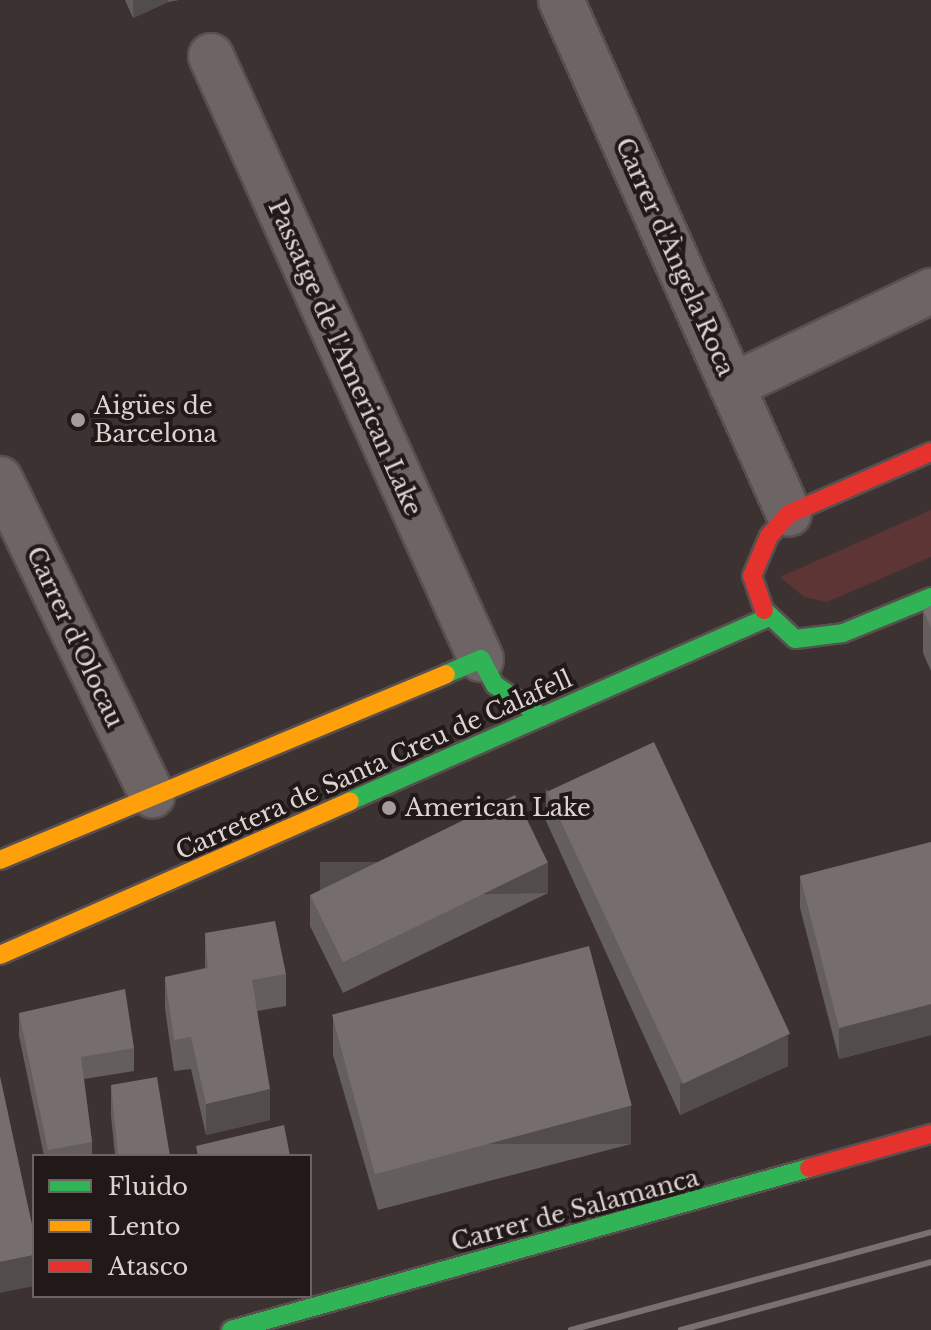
<!DOCTYPE html>
<html>
<head>
<meta charset="utf-8">
<style>
  body { margin:0 }
  #map { position:relative; width:931px; height:1330px; overflow:hidden; background:#3c3232; font-family:"Libre Baskerville",serif }
  div>[style] { position:absolute }
  .green>* { inset:0; background:#5e3535 }
  .roads { filter:drop-shadow(2px 0 #584f4f) drop-shadow(-2px 0 #584f4f) drop-shadow(0 2px #584f4f) drop-shadow(0 -2px #584f4f) }
  .street>* { height:44px; margin:-22px; padding:0 22px; transform-origin:22px; border-radius:22px; background:#6d6565 }
  .fast>* { height:18px; margin:-9px; padding:0 9px; transform-origin:9px; border-radius:9px; background:#30b455 }
  .slow>* { height:18px; margin:-9px; padding:0 9px; transform-origin:9px; border-radius:9px; background:#ff9f0a }
  .jam>* { height:18px; margin:-9px; padding:0 9px; transform-origin:9px; border-radius:9px; background:#e5322d }
  .rail>* { height:6px; margin:-3px; padding:0 3px; transform-origin:3px; border-radius:3px; background:#787170 }
  .wall>* { inset:0; background:#655e5e }
  .shaded-wall>* { inset:0; background:#534c4c; transform-origin:0 0 }
  .building>* { inset:0; background:#766d6d; transform-origin:0 0 }
  .dots>* { width:22px; height:22px; translate:-50% -50%; box-sizing:border-box; border:4px solid #211918; border-radius:50% }
  span { translate:-50% -50%; white-space:nowrap; text-align:center; line-height:1.15; -webkit-text-stroke:8px #211918; paint-order:stroke }
  .street-label { font-size:24px; color:#dfd3d2 }
  .poi-label { font-size:24px; color:#dfd3d2 }
  .left { translate:0 -50%; text-align:left }
  .legend { position:absolute; left:32px; top:1154px; width:280px; height:144px; box-sizing:border-box; background:#211918; border:2px solid #6d6362; margin:0; padding:10px 14px; list-style:none; font-size:24px; color:#dfd3d2 }
  .legend li { display:flex; align-items:center; gap:16px; height:40px }
  .legend b { width:40px; border:2px solid #6d6362 }
</style>
</head>
<body>
<div id="map">
  <div class="green">
    <i style="clip-path:polygon(931px 510px,931px 557px,827px 602px,804px 597px,780px 577px)"></i>
  </div>
  <div class="roads">
    <div class="street">
      <i style="left:561px;top:0;width:562px;rotate:66.08deg"></i>
      <i style="left:211px;top:56px;width:661px;rotate:65.88deg"></i>
      <i style="left:732px;top:386px;width:221px;rotate:-25.5deg"></i>
      <i style="left:0;top:479px;width:351px;rotate:64.3deg"></i>
    </div>
    <div class="fast">
      <i style="left:764px;top:610px;width:42px;rotate:43.1deg"></i>
      <i style="left:795px;top:639px;width:48px;rotate:-7.1deg"></i>
      <i style="left:843px;top:633px;width:95px;rotate:-22.2deg"></i>
      <i style="left:446px;top:674px;width:38px;rotate:-23deg"></i>
      <i style="left:481px;top:659px;width:30px;rotate:62deg"></i>
      <i style="left:495px;top:685px;width:57px;rotate:34.2deg"></i>
      <i style="left:350px;top:801px;width:455px;rotate:-23.7deg"></i>
      <i style="left:231px;top:1330px;width:600px;rotate:-15.66deg"></i>
    </div>
    <div class="slow">
      <i style="left:0;top:860px;width:483px;rotate:-22.6deg"></i>
      <i style="left:0;top:955px;width:382px;rotate:-23.7deg"></i>
    </div>
    <div class="jam">
      <i style="left:764px;top:610px;width:36px;rotate:-109deg"></i>
      <i style="left:752px;top:576px;width:43px;rotate:-67deg"></i>
      <i style="left:769px;top:536px;width:30px;rotate:-48deg"></i>
      <i style="left:789px;top:514px;width:155px;rotate:-23.6deg"></i>
      <i style="left:809px;top:1168px;width:127px;rotate:-15.6deg"></i>
    </div>
  </div>
  <div class="rail">
    <i style="left:571px;top:1330px;width:373px;rotate:-15.2deg"></i>
    <i style="left:681px;top:1330px;width:259px;rotate:-15.2deg"></i>
  </div>
  <div class="wall">
    <i style="clip-path:polygon(125px 0,179px 0,168px 2px,133px 18px)"></i>
    <i style="clip-path:polygon(931px 606px,931px 671px,923px 653px,923px 610px)"></i>
    <i style="clip-path:polygon(546px 789px,788px 1066px,680px 1115px,546px 821px)"></i>
    <i style="clip-path:polygon(931px 842px,931px 1035px,839px 1059px,800px 908px,800px 876px)"></i>
    <i style="clip-path:polygon(548px 893px,343px 993px,310px 926px,310px 895px)"></i>
    <i style="clip-path:polygon(205px 933px,286px 974px,286px 1006px,257px 1011px,270px 1120px,206px 1135px,191px 1069px,174px 1071px,165px 1009px,165px 977px,205px 968px)"></i>
    <i style="clip-path:polygon(19px 1013px,134px 1048px,134px 1071px,84px 1079px,92px 1142px,92px 1156px,44px 1156px,19px 1036px)"></i>
    <i style="clip-path:polygon(333px 1017px,631px 1144px,378px 1210px,333px 1055px)"></i>
    <i style="clip-path:polygon(111px 1085px,170px 1156px,115px 1155px,111px 1116px)"></i>
  </div>
  <div class="shaded-wall">
    <i style="clip-path:polygon(133px 0,168px 0,168px 2px,133px 18px)"></i>
    <i style="left:548px;top:862px;width:31px;height:228px;rotate:90deg"></i>
    <i style="clip-path:polygon(931px 1004px,931px 1035px,839px 1059px,839px 1028px)"></i>
    <i style="clip-path:polygon(788px 1035px,788px 1066px,680px 1115px,680px 1084px)"></i>
    <i style="clip-path:polygon(270px 1089px,270px 1120px,206px 1135px,206px 1104px)"></i>
    <i style="left:631px;top:1106px;width:38px;height:262px;rotate:90deg"></i>
    <i style="clip-path:polygon(34px 1255px,34px 1286px,0 1293px,0 1262px)"></i>
  </div>
  <div class="building">
    <i style="clip-path:polygon(931px 606px,931px 628px,923px 610px)"></i>
    <i style="left:654px;top:742px;width:322px;height:118px;rotate:65deg"></i>
    <i style="left:515px;top:795px;width:75px;height:228px;rotate:64deg"></i>
    <i style="clip-path:polygon(931px 842px,931px 1004px,839px 1028px,800px 876px)"></i>
    <i style="clip-path:polygon(275px 921px,286px 974px,252px 980px,270px 1089px,206px 1104px,191px 1037px,174px 1040px,165px 977px,208px 968px,205px 933px)"></i>
    <i style="left:589px;top:946px;width:165px;height:266px;rotate:75deg"></i>
    <i style="clip-path:polygon(125px 989px,134px 1048px,81px 1057px,92px 1142px,48px 1150px,19px 1013px)"></i>
    <i style="clip-path:polygon(0 1076px,34px 1234px,34px 1255px,0 1262px)"></i>
    <i style="clip-path:polygon(157px 1077px,170px 1156px,107px 1156px,118px 1155px,111px 1085px)"></i>
    <i style="clip-path:polygon(284px 1125px,290px 1156px,198px 1156px,196px 1146px)"></i>
  </div>
  <div class="dots">
    <i style="left:78px;top:420px;background:#a69b9a"></i>
    <i style="left:389px;top:808px;background:#a69b9a"></i>
  </div>
  <div class="street-label">
    <span style="left:675px;top:257px;rotate:66deg">Carrer d'Àngela Roca</span>
    <span style="left:345px;top:358px;rotate:66deg">Passatge de l'American Lake</span>
    <span style="left:75px;top:637px;rotate:65deg">Carrer d'Olocau</span>
    <span style="left:374px;top:765px;rotate:-24deg">Carretera de Santa Creu de Calafell</span>
    <span style="left:575px;top:1210px;rotate:-15deg">Carrer de Salamanca</span>
  </div>
  <div class="poi-label">
    <span class="left" style="left:94px;top:420px">Aigües de<br>Barcelona</span>
    <span class="left" style="left:405px;top:808px">American Lake</span>
  </div>
  <ul class="legend">
  <li><b style="height:10px;background:#30b455"></b>Fluido</li>
  <li><b style="height:10px;background:#ff9f0a"></b>Lento</li>
  <li><b style="height:10px;background:#e5322d"></b>Atasco</li>
  </ul>
</div>
</body>
</html>
